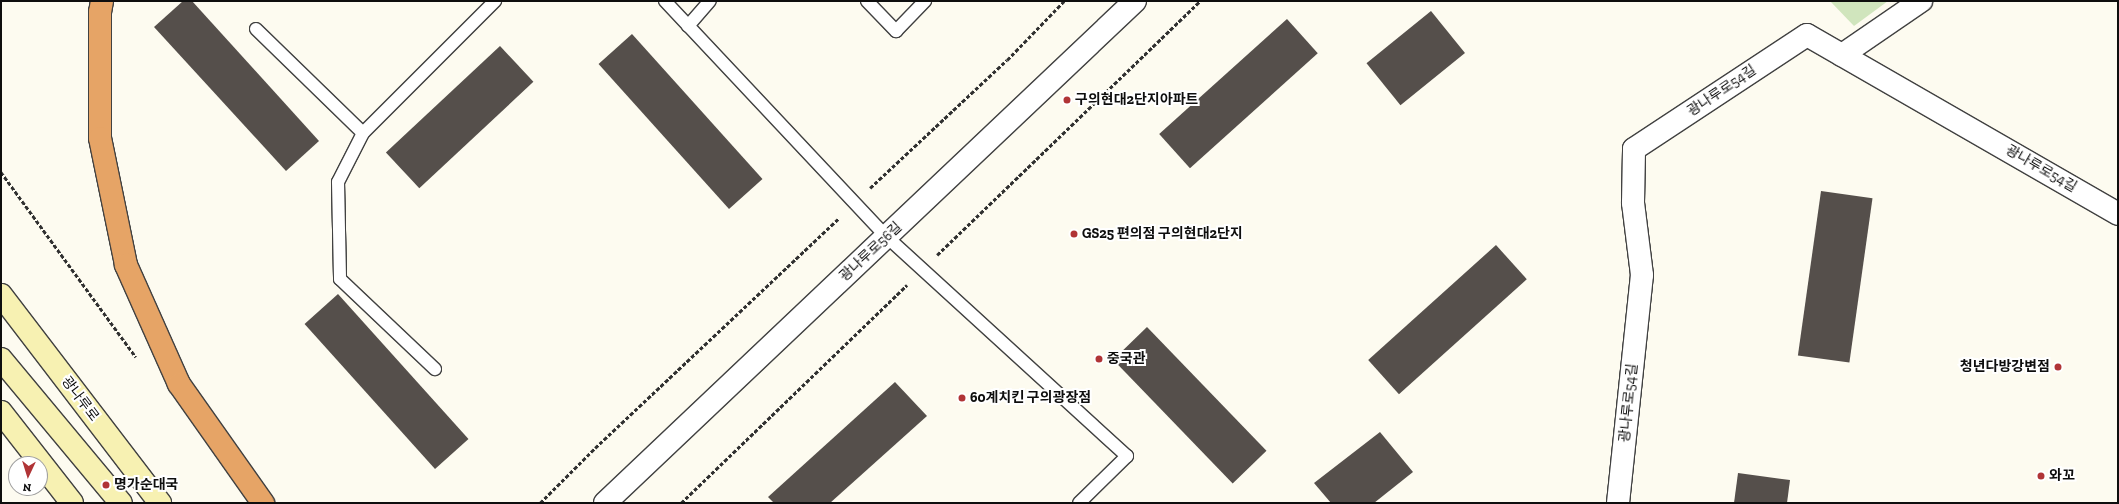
<!DOCTYPE html>
<html>
<head>
<meta charset="utf-8">
<style>
  body { margin:0 }
  #map { position:relative; width:2119px; height:504px; overflow:hidden; background:#fdfbf0; font-family:"Zilla Slab","Noto Sans KR",serif }
  div>[style] { position:absolute }
  .green>* { inset:0; background:#d0e5bd }
  .building>* { inset:0; background:#554f4b; transform-origin:0 0 }
  .path>* { height:2.5px; margin-top:-1.25px; transform-origin:0; background:repeating-linear-gradient(90deg,#303030 0 4px,transparent 0 6px) }
  .roads { filter:drop-shadow(1px 0 #414141) drop-shadow(-1px 0 #414141) drop-shadow(0 1px #414141) drop-shadow(0 -1px #414141) }
  .lane>* { height:12px; margin:-6px; padding:0 6px; transform-origin:6px; border-radius:6px; background:#fff }
  .street>* { height:22px; margin:-11px; padding:0 11px; transform-origin:11px; border-radius:11px; background:#fff }
  .secondary>* { height:22px; margin:-11px; padding:0 11px; transform-origin:11px; border-radius:11px; background:#f7f1b2 }
  .highway>* { height:22px; margin:-11px; padding:0 11px; transform-origin:11px; border-radius:11px; background:#e6a466 }
  .dots>* { width:11px; height:11px; translate:-50% -50%; box-sizing:border-box; border:2px solid #fff; border-radius:50% }
  span { translate:-50% -50%; white-space:nowrap; text-align:center; line-height:1.15; -webkit-text-stroke:4px #fff; paint-order:stroke }
  .street-label { font-size:14px; color:#0e0e0e }
  .poi-label { font-size:14px; color:#0e0e0e; font-weight:700 }
  .left { translate:0 -50%; text-align:left }
  .right { translate:-100% -50%; text-align:right }
  .frame { position:absolute; inset:0; border:2px solid #0e0e0e; pointer-events:none }
  .north { position:absolute; left:8px; top:456px; width:40px; height:40px; box-sizing:border-box; background:#fff; border:1px solid #9f9f9f; border-radius:50%; rotate:184deg; font-size:11px; font-weight:700; line-height:16px; text-align:center; color:#0e0e0e }
  .north::after { content:''; display:block; margin:auto; width:14px; height:18px; background:#b03436; clip-path:polygon(50% 0,100% 100%,50% 72%,0 100%) }
</style>
</head>
<body>
<div id="map">
  <div class="green">
    <i style="clip-path:polygon(1830px 1px,1888px 1px,1854px 26px)"></i>
  </div>
  <div class="building">
    <i style="clip-path:polygon(183px 1px,192px 1px,319px 141px,286px 171px,154px 27px)"></i>
    <i style="left:1431px;top:11px;width:54px;height:83px;rotate:51deg"></i>
    <i style="left:1287px;top:19px;width:46px;height:172px;rotate:48deg"></i>
    <i style="left:632px;top:34px;width:195px;height:45px;rotate:48deg"></i>
    <i style="left:500px;top:46px;width:49px;height:156px;rotate:47deg"></i>
    <i style="left:1821px;top:191px;width:52px;height:166px;rotate:8deg"></i>
    <i style="left:1496px;top:245px;width:46px;height:172px;rotate:48deg"></i>
    <i style="left:338px;top:294px;width:195px;height:45px;rotate:48deg"></i>
    <i style="left:1147px;top:327px;width:172px;height:47px;rotate:46deg"></i>
    <i style="clip-path:polygon(895px 382px,927px 416px,830px 503px,774px 503px,768px 497px)"></i>
    <i style="clip-path:polygon(1380px 432px,1413px 472px,1374px 503px,1331px 503px,1314px 483px)"></i>
    <i style="clip-path:polygon(1738px 473px,1790px 480px,1787px 503px,1734px 503px)"></i>
  </div>
  <div class="path">
    <i style="left:1px;top:172px;width:229px;rotate:53.9deg"></i>
    <i style="left:870px;top:188px;width:187px;rotate:-43.1deg"></i>
    <i style="left:1007px;top:60px;width:82px;rotate:-46deg"></i>
    <i style="left:937px;top:255px;width:366px;rotate:-44deg"></i>
    <i style="left:540px;top:503px;width:78px;rotate:-45deg"></i>
    <i style="left:595px;top:448px;width:335px;rotate:-43.3deg"></i>
    <i style="left:681px;top:503px;width:314px;rotate:-44deg"></i>
  </div>
  <div class="roads">
    <div class="lane">
      <i style="left:665px;top:1px;width:324px;rotate:46.8deg"></i>
      <i style="left:887px;top:237px;width:325px;rotate:42.4deg"></i>
      <i style="left:1127px;top:456px;width:67px;rotate:135.6deg"></i>
      <i style="left:867px;top:1px;width:42px;rotate:46deg"></i>
      <i style="left:896px;top:31px;width:42px;rotate:-46deg"></i>
      <i style="left:688px;top:26px;width:33px;rotate:-49deg"></i>
      <i style="left:256px;top:29px;width:149px;rotate:44.2deg"></i>
      <i style="left:363px;top:133px;width:187px;rotate:-45deg"></i>
      <i style="left:363px;top:133px;width:55px;rotate:117deg"></i>
      <i style="left:338px;top:182px;width:97px;rotate:88.8deg"></i>
      <i style="left:340px;top:279px;width:131px;rotate:43.5deg"></i>
    </div>
    <div class="street">
      <i style="left:1842px;top:55px;width:96px;rotate:-34.4deg"></i>
      <i style="left:605px;top:503px;width:730px;rotate:-43.45deg"></i>
      <i style="left:1618px;top:503px;width:229px;rotate:-84deg"></i>
      <i style="left:1642px;top:275px;width:73px;rotate:-97.1deg"></i>
      <i style="left:1633px;top:203px;width:54px;rotate:-88.9deg"></i>
      <i style="left:1634px;top:149px;width:207px;rotate:-33.4deg"></i>
      <i style="left:1807px;top:35px;width:359px;rotate:29.9deg"></i>
    </div>
    <div class="secondary">
      <i style="left:1px;top:295px;width:262px;rotate:52.6deg"></i>
      <i style="left:1px;top:359px;width:187px;rotate:50.2deg"></i>
      <i style="left:1px;top:412px;width:115px;rotate:52deg"></i>
    </div>
    <div class="highway">
      <i style="left:102px;top:1px;width:11px;rotate:100deg"></i>
      <i style="left:100px;top:12px;width:126px;rotate:90deg"></i>
      <i style="left:100px;top:138px;width:130px;rotate:78.4deg"></i>
      <i style="left:126px;top:265px;width:130px;rotate:66deg"></i>
      <i style="left:179px;top:384px;width:146px;rotate:54.8deg"></i>
    </div>
  </div>
  <div class="dots">
    <i style="left:1067px;top:100px;background:#b03436"></i>
    <i style="left:1074px;top:234px;background:#b03436"></i>
    <i style="left:1099px;top:359px;background:#b03436"></i>
    <i style="left:2058px;top:367px;background:#b03436"></i>
    <i style="left:962px;top:398px;background:#b03436"></i>
    <i style="left:2041px;top:476px;background:#b03436"></i>
    <i style="left:106px;top:485px;background:#b03436"></i>
  </div>
  <div class="street-label">
    <span style="left:1722px;top:91px;rotate:-34deg">광나루로54길</span>
    <span style="left:2041px;top:169px;rotate:30deg">광나루로54길</span>
    <span style="left:871px;top:252px;rotate:-43deg">광나루로56길</span>
    <span style="left:80px;top:399px;rotate:53deg">광나루로</span>
    <span style="left:1629px;top:403px;rotate:-84deg">광나루로54길</span>
  </div>
  <div class="poi-label">
    <span class="left" style="left:1075px;top:100px">구의현대2단지아파트</span>
    <span class="left" style="left:1082px;top:234px">GS25 편의점 구의현대2단지</span>
    <span class="left" style="left:1107px;top:359px">중국관</span>
    <span class="right" style="left:2050px;top:367px">청년다방강변점</span>
    <span class="left" style="left:970px;top:398px">60계치킨 구의광장점</span>
    <span class="left" style="left:2049px;top:476px">와꼬</span>
    <span class="left" style="left:114px;top:485px">명가순대국</span>
  </div>
  <div class="frame"></div>
  <div class="north">N</div>
</div>
</body>
</html>
